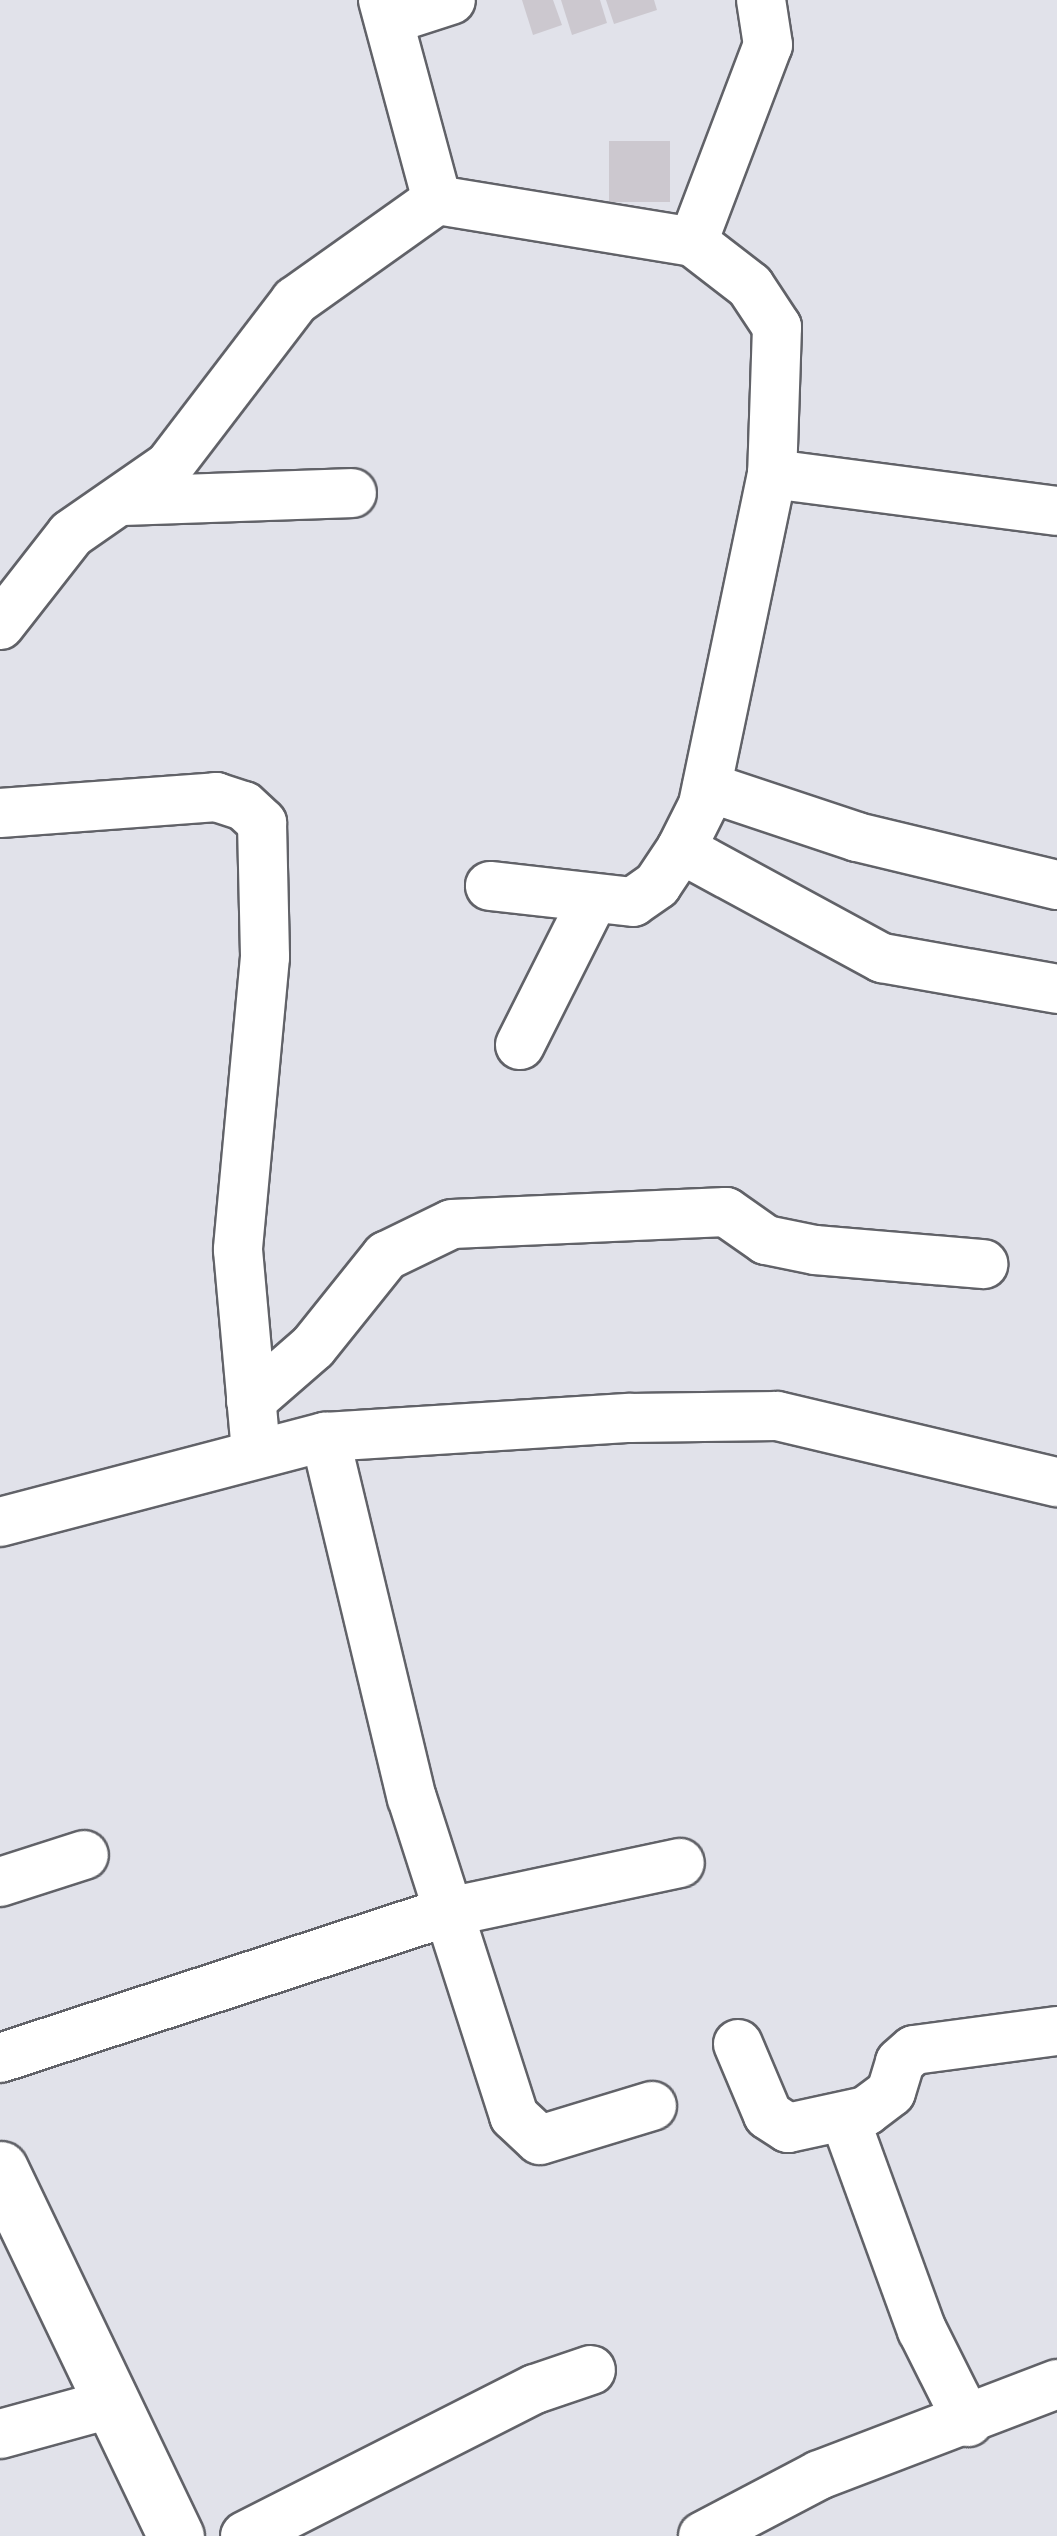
<!DOCTYPE html>
<html>
<head>
<meta charset="utf-8">
<style>
  body { margin:0 }
  #map { position:relative; width:1057px; height:2536px; overflow:hidden; background:#e1e2ea; font-family:Figtree,sans-serif }
  div>[style] { position:absolute }
  .building>* { inset:0; background:#ccc8cf; transform-origin:0 0 }
  .roads { filter:drop-shadow(2px 0 #616268) drop-shadow(-2px 0 #616268) drop-shadow(0 2px #616268) drop-shadow(0 -2px #616268) }
  .minor>* { height:48px; margin:-24px; padding:0 24px; transform-origin:24px; border-radius:24px; background:#fff }
  .tertiary>* { height:55px; margin:-27.5px; padding:0 27.5px; transform-origin:27.5px; border-radius:27.5px; background:#fff }
  span { translate:-50% -50%; white-space:nowrap; text-align:center; line-height:1.15; -webkit-text-stroke:8px #fff; paint-order:stroke }
</style>
</head>
<body>
<div id="map">
  <div class="building">
    <i style="clip-path:polygon(522px 0,553px 0,562px 25px,533px 35px)"></i>
    <i style="clip-path:polygon(561px 0,600px 0,607px 23px,572px 35px)"></i>
    <i style="clip-path:polygon(606px 0,654px 0,657px 10px,614px 24px)"></i>
    <i style="left:609px;top:141px;width:61px;height:61px"></i>
  </div>
  <div class="roads">
    <div class="minor">
      <i style="left:383px;top:0;width:207px;rotate:74.9deg"></i>
      <i style="left:389px;top:20px;width:65px;rotate:-17.9deg"></i>
      <i style="left:437px;top:200px;width:259px;rotate:9.3deg"></i>
      <i style="left:693px;top:242px;width:72px;rotate:37.7deg"></i>
      <i style="left:750px;top:286px;width:49px;rotate:56.6deg"></i>
      <i style="left:777px;top:327px;width:147px;rotate:91.9deg"></i>
      <i style="left:772px;top:474px;width:338px;rotate:101.8deg"></i>
      <i style="left:703px;top:805px;width:49px;rotate:116.6deg"></i>
      <i style="left:681px;top:849px;width:43px;rotate:123.7deg"></i>
      <i style="left:657px;top:885px;width:29px;rotate:145deg"></i>
      <i style="left:633px;top:902px;width:144px;rotate:-173.6deg"></i>
      <i style="left:693px;top:242px;width:211px;rotate:-69.2deg"></i>
      <i style="left:768px;top:45px;width:46px;rotate:-98.8deg"></i>
      <i style="left:772px;top:474px;width:287px;rotate:7.4deg"></i>
      <i style="left:125px;top:501px;width:227px;rotate:-2deg"></i>
      <i style="left:0;top:625px;width:115px;rotate:-52deg"></i>
      <i style="left:71px;top:534px;width:119px;rotate:-34.8deg"></i>
      <i style="left:169px;top:466px;width:208px;rotate:-52.6deg"></i>
      <i style="left:295px;top:301px;width:174px;rotate:-35.4deg"></i>
      <i style="left:707px;top:787px;width:158px;rotate:18.4deg"></i>
      <i style="left:857px;top:837px;width:206px;rotate:13.5deg"></i>
      <i style="left:0;top:813px;width:217px;rotate:-4.2deg"></i>
      <i style="left:216px;top:797px;width:29px;rotate:18deg"></i>
      <i style="left:244px;top:806px;width:25px;rotate:43deg"></i>
      <i style="left:262px;top:823px;width:134px;rotate:88.7deg"></i>
      <i style="left:265px;top:957px;width:294px;rotate:95.3deg"></i>
      <i style="left:238px;top:1250px;width:201px;rotate:84.9deg"></i>
      <i style="left:681px;top:849px;width:229px;rotate:28.5deg"></i>
      <i style="left:882px;top:958px;width:178px;rotate:10deg"></i>
      <i style="left:520px;top:1045px;width:162px;rotate:-63.3deg"></i>
      <i style="left:251px;top:1401px;width:82px;rotate:-41.1deg"></i>
      <i style="left:313px;top:1347px;width:117px;rotate:-51.3deg"></i>
      <i style="left:386px;top:1256px;width:73px;rotate:-25.9deg"></i>
      <i style="left:452px;top:1224px;width:274px;rotate:-2.5deg"></i>
      <i style="left:726px;top:1212px;width:49px;rotate:35deg"></i>
      <i style="left:766px;top:1240px;width:50px;rotate:11.5deg"></i>
      <i style="left:815px;top:1250px;width:169px;rotate:4.8deg"></i>
      <i style="left:325px;top:1437px;width:371px;rotate:76.5deg"></i>
      <i style="left:412px;top:1798px;width:334px;rotate:72.2deg"></i>
      <i style="left:514px;top:2116px;width:35px;rotate:43deg"></i>
      <i style="left:540px;top:2140px;width:117px;rotate:-16.9deg"></i>
      <i style="left:0;top:1522px;width:336px;rotate:-14.7deg"></i>
      <i style="left:325px;top:1437px;width:306px;rotate:-3.6deg"></i>
      <i style="left:630px;top:1418px;width:147px;rotate:-0.8deg"></i>
      <i style="left:777px;top:1416px;width:288px;rotate:13.3deg"></i>
      <i style="left:0;top:1882px;width:88px;rotate:-17.8deg"></i>
      <i style="left:738px;top:2044px;width:77px;rotate:67.1deg"></i>
      <i style="left:768px;top:2115px;width:24px;rotate:33deg"></i>
      <i style="left:788px;top:2128px;width:80px;rotate:-12.3deg"></i>
      <i style="left:866px;top:2111px;width:31px;rotate:-37deg"></i>
      <i style="left:891px;top:2092px;width:31px;rotate:-73deg"></i>
      <i style="left:900px;top:2062px;width:18px;rotate:-41deg"></i>
      <i style="left:914px;top:2050px;width:144px;rotate:-7.6deg"></i>
      <i style="left:0;top:2058px;width:467px;rotate:-18.1deg"></i>
      <i style="left:444px;top:1913px;width:241px;rotate:-12deg"></i>
      <i style="left:845px;top:2119px;width:225px;rotate:70deg"></i>
      <i style="left:922px;top:2330px;width:103px;rotate:63.4deg"></i>
      <i style="left:0;top:2434px;width:114px;rotate:-15.3deg"></i>
      <i style="left:245px;top:2536px;width:325px;rotate:-26.9deg"></i>
      <i style="left:535px;top:2389px;width:59px;rotate:-18.7deg"></i>
      <i style="left:703px;top:2536px;width:131px;rotate:-27.7deg"></i>
      <i style="left:819px;top:2475px;width:255px;rotate:-20.9deg"></i>
    </div>
    <div class="tertiary">
      <i style="left:0;top:2169px;width:407px;rotate:64.4deg"></i>
    </div>
  </div>
</div>
</body>
</html>
